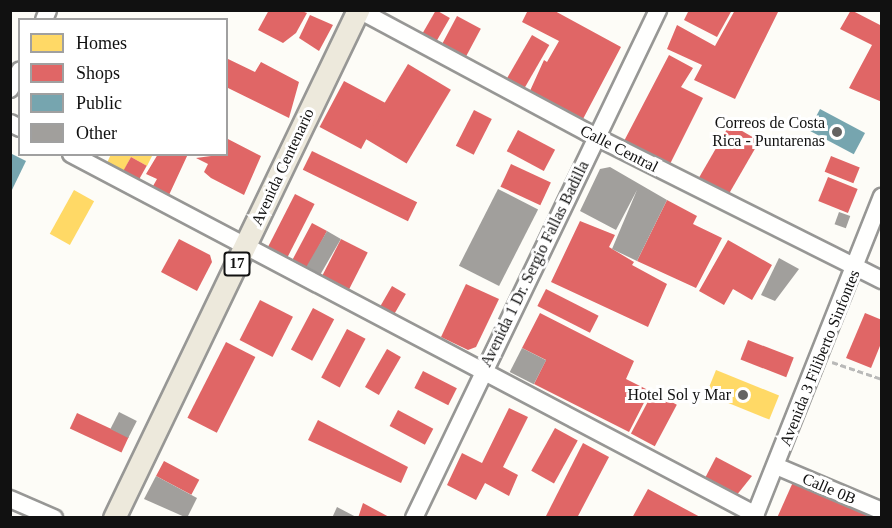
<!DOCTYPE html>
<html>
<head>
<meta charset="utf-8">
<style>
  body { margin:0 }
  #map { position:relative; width:892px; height:528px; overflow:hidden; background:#fdfcf7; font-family:"Times New Roman",serif }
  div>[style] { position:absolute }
  .homes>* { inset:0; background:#ffd966; transform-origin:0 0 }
  .shops>* { inset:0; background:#e06666; transform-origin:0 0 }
  .public>* { inset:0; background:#76a5af; transform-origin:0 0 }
  .building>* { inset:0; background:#a19f9c; transform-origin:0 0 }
  .path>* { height:3px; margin-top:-1.5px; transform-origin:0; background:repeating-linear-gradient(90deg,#b9b9b8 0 6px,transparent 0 9px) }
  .roads { filter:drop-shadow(2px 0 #979795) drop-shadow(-2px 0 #979795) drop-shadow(0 2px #979795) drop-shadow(0 -2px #979795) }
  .minor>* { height:16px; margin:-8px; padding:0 8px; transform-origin:8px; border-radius:8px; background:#fffffe }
  .major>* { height:21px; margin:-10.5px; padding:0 10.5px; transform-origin:10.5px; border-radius:10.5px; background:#ede9dc }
  .dots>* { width:16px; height:16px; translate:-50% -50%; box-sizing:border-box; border:3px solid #fff; border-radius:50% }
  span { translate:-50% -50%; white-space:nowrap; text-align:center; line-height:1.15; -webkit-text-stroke:6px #fff; paint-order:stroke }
  .shield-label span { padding:2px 4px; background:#fff; border:2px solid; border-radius:4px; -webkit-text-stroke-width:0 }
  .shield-label { font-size:15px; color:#111; font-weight:700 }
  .poi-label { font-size:16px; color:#111 }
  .right { translate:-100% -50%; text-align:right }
  .street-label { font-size:16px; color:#111 }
  .frame { position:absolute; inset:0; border:12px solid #111; pointer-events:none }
  .legend { position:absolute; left:18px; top:18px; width:210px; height:138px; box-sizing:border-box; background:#fff; border:2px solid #a0a0a0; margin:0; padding:8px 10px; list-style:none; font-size:18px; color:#111 }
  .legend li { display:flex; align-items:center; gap:12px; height:30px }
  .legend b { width:30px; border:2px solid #a0a0a0 }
</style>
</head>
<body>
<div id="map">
  <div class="homes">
    <i style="clip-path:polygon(111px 154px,153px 154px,147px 166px,131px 157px,123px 172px,107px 163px)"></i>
    <i style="left:74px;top:190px;width:23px;height:50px;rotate:29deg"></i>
    <i style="left:716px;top:370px;width:68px;height:26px;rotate:22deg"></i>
  </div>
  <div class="shops">
    <i style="clip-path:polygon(269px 10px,299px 10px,307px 13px,296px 33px,283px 43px,258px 30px)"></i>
    <i style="left:436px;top:10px;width:16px;height:28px;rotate:30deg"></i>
    <i style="clip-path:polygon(528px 10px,553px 10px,621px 47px,583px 119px,529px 93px,544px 60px,547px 62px,559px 41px,522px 22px)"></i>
    <i style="clip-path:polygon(689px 10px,732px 10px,717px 37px,684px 20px)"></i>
    <i style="clip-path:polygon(735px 10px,779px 10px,735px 99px,694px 80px,702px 65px,667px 49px,677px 25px,715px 46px)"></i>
    <i style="clip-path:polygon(851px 10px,882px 26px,882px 102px,849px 88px,872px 45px,840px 29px)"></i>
    <i style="clip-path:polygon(310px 15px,333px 25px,319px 51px,299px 38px)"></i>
    <i style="left:457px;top:16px;width:27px;height:35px;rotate:28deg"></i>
    <i style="left:532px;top:35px;width:20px;height:55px;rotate:30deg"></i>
    <i style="clip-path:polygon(669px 55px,693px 68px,681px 87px,703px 98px,670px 164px,623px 143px)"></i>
    <i style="clip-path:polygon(226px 58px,255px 72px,261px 62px,299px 82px,289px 118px,226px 87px)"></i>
    <i style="left:408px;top:64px;width:50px;height:86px;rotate:31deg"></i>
    <i style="left:344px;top:81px;width:47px;height:52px;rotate:28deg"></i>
    <i style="left:474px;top:110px;width:20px;height:40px;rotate:27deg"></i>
    <i style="left:730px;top:124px;width:34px;height:67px;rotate:30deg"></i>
    <i style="left:518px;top:130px;width:42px;height:24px;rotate:28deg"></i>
    <i style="clip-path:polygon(226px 138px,261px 156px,244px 195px,211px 178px,204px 172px,208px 164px,196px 158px,226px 154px)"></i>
    <i style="left:312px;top:151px;width:117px;height:21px;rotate:26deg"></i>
    <i style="clip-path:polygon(158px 154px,188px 154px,169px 195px,153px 186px,157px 179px,146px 174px)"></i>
    <i style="left:831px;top:156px;width:31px;height:17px;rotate:22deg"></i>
    <i style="left:131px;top:157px;width:18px;height:17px;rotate:29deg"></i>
    <i style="left:511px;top:164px;width:44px;height:25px;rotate:25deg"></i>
    <i style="left:828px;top:177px;width:32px;height:26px;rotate:22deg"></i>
    <i style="left:295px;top:194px;width:22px;height:61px;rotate:27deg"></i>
    <i style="clip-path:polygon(667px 200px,697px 216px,693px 224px,722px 238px,696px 288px,637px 261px)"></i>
    <i style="clip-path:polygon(580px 221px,615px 235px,609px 247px,634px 262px,632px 265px,667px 284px,648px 327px,551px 282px)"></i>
    <i style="left:312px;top:223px;width:17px;height:43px;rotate:28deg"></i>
    <i style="clip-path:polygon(179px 239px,210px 255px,212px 262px,197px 291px,161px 272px)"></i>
    <i style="left:341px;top:239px;width:30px;height:43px;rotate:27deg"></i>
    <i style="clip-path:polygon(728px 240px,772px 265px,752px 300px,733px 289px,724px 305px,699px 291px)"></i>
    <i style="clip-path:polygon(466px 284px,499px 299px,476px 347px,468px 350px,441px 337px)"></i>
    <i style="left:392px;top:286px;width:16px;height:24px;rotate:30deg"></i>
    <i style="left:546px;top:289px;width:59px;height:19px;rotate:27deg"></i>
    <i style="left:260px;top:300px;width:37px;height:45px;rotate:27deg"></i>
    <i style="left:313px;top:308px;width:24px;height:47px;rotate:28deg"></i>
    <i style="clip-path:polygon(540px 313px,634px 361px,626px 379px,650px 391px,629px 432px,534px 384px,546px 360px,522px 348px)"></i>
    <i style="clip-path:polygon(865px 313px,882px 320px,882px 341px,871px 368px,846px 358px)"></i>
    <i style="left:347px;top:329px;width:21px;height:55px;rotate:28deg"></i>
    <i style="left:748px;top:340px;width:49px;height:21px;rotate:21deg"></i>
    <i style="left:226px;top:342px;width:33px;height:85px;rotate:27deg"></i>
    <i style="left:387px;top:349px;width:16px;height:44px;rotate:30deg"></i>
    <i style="left:423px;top:371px;width:38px;height:19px;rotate:27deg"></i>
    <i style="left:653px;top:392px;width:27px;height:47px;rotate:28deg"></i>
    <i style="clip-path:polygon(509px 408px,528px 417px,503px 467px,518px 475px,509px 496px,485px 483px,476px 500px,447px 485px,462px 453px,482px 463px)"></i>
    <i style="left:398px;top:410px;width:40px;height:18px;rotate:28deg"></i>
    <i style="left:77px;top:413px;width:57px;height:17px;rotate:25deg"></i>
    <i style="clip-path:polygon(318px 420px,408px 467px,401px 483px,308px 440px)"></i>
    <i style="left:555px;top:428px;width:26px;height:49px;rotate:29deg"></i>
    <i style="clip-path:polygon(583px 443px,609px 457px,577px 518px,545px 518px)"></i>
    <i style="clip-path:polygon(716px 457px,752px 476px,736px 496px,704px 480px)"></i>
    <i style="left:164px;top:461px;width:40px;height:17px;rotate:28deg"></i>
    <i style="clip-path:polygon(793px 482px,875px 518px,777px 518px)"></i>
    <i style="clip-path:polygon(648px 489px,674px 503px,702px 518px,632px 518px)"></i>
    <i style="clip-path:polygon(363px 503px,391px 518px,358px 518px)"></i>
  </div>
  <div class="public">
    <i style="left:820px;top:109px;width:51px;height:24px;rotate:28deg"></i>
    <i style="clip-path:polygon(10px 153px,26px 161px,10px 194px)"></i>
  </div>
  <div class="building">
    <i style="clip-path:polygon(610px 167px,667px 200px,637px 261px,612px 249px,637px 190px,616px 230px,580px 211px,600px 169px)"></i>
    <i style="left:498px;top:189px;width:45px;height:86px;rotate:27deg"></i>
    <i style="left:839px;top:212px;width:12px;height:13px;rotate:20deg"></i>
    <i style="left:327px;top:231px;width:16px;height:43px;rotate:30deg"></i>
    <i style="clip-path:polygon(779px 258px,799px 269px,775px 301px,761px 295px)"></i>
    <i style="left:522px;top:348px;width:27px;height:27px;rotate:27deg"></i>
    <i style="left:119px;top:412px;width:20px;height:19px;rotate:27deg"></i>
    <i style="clip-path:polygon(156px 476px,197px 498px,187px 518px,144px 499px)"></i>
    <i style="clip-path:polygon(337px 507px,358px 518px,332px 518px)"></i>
  </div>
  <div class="path">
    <i style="left:832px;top:362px;width:53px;rotate:18.8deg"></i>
  </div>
  <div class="roads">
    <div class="minor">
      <i style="left:359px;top:10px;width:269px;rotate:28.2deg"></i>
      <i style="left:596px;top:137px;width:320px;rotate:26.6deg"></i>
      <i style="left:44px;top:20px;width:11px;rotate:-68deg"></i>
      <i style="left:10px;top:89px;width:21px;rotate:-62deg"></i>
      <i style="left:10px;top:123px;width:11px;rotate:27deg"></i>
      <i style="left:71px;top:154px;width:774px;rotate:27.79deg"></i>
      <i style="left:776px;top:466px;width:115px;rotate:23deg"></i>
      <i style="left:10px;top:499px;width:48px;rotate:23.4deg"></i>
      <i style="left:414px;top:518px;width:564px;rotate:-64.34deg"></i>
      <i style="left:754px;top:518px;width:346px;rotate:-68.3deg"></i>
    </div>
    <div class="major">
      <i style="left:114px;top:518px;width:564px;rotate:-64.34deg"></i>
    </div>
  </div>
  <div class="dots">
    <i style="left:837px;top:132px;background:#646362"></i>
    <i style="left:743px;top:395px;background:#646362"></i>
  </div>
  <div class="shield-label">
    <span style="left:237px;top:264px">17</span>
  </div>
  <div class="poi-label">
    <span class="right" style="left:825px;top:132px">Correos de Costa<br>Rica - Puntarenas</span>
    <span class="right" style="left:731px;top:395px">Hotel Sol y Mar</span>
  </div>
  <div class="street-label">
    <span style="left:619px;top:149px;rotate:27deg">Calle Central</span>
    <span style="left:283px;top:167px;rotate:-65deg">Avenida Centenario</span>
    <span style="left:535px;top:264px;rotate:-64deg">Avenida 1 Dr. Sergio Fallas Badilla</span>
    <span style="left:820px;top:358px;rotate:-68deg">Avenida 3 Filiberto Sinfontes</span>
    <span style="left:829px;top:489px;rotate:23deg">Calle 0B</span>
  </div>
  <div class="frame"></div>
  <ul class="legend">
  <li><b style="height:16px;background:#ffd966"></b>Homes</li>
  <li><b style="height:16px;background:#e06666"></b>Shops</li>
  <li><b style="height:16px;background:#76a5af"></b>Public</li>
  <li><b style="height:16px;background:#a19f9c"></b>Other</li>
  </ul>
</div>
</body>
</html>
